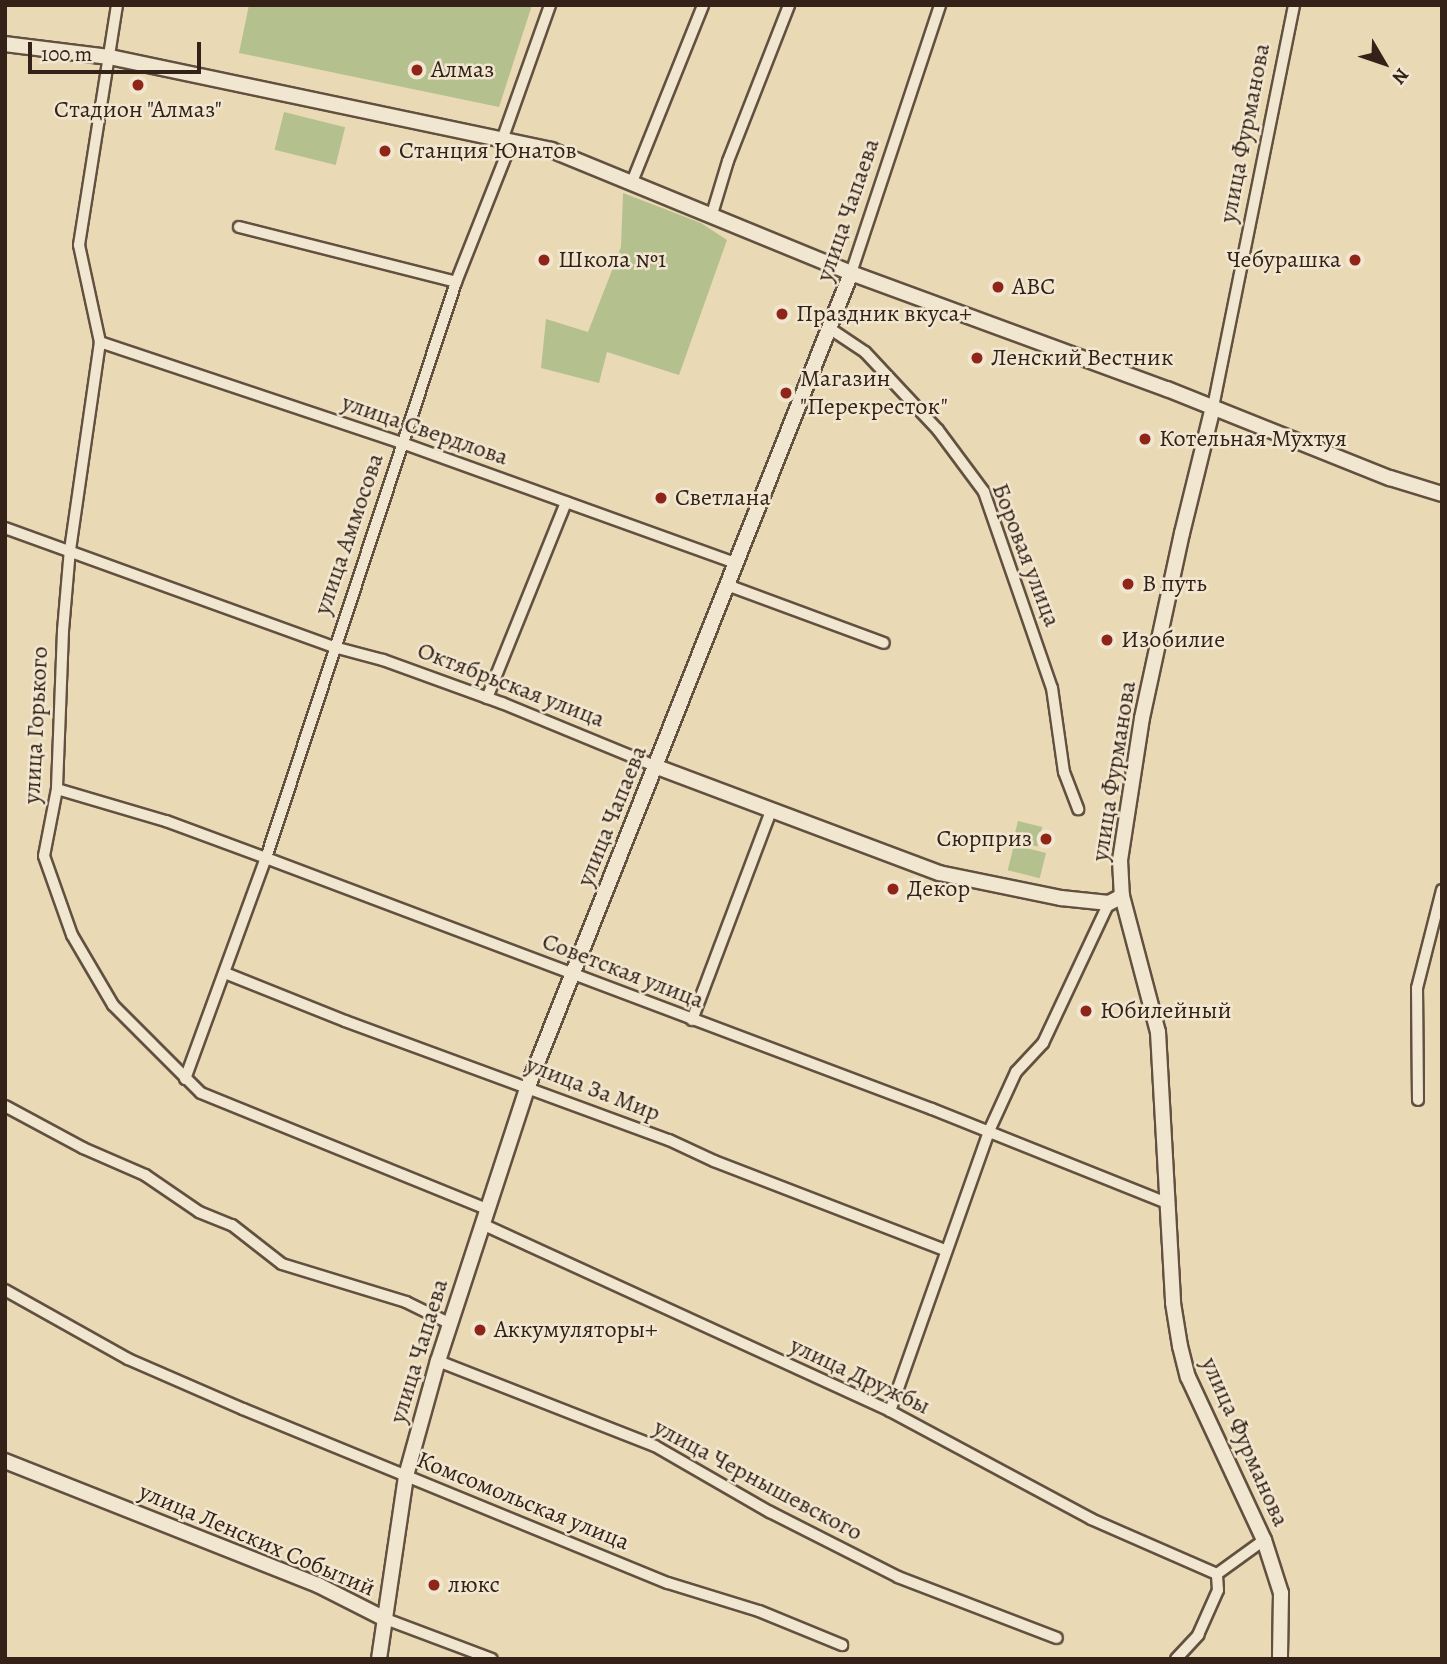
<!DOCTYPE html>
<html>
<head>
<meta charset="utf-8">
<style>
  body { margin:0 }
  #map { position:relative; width:1447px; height:1664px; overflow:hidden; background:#ead9b5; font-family:Alegreya,serif }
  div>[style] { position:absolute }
  .green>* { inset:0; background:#b5c08f; transform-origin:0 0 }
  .roads { filter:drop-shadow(2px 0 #625040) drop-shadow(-2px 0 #625040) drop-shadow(0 2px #625040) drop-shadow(0 -2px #625040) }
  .street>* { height:10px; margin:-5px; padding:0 5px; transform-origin:5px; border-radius:5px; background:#f1e6cf }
  .secondary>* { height:14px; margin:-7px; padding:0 7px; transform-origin:7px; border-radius:7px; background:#f1e6cf }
  .dots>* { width:19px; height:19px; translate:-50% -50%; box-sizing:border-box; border:4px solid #f1e6cf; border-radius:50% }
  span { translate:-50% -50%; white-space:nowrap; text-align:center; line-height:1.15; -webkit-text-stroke:5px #f1e6cf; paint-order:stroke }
  .poi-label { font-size:24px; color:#342219 }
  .left { translate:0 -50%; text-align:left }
  .right { translate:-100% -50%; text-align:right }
  .street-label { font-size:24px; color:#342219 }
  .frame { position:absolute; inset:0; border:7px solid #342219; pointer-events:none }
  .north { position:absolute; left:1349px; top:28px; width:70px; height:70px; -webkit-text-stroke:5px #f1e6cf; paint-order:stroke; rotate:129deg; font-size:19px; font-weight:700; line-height:28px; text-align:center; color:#342219 }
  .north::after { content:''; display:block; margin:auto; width:24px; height:32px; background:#342219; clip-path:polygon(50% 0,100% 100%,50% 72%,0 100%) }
  .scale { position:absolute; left:28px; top:42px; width:173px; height:32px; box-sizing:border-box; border:4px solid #342219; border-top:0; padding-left:9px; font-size:21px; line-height:24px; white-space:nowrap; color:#342219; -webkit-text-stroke:5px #f1e6cf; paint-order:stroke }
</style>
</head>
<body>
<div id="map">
  <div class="green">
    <i style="clip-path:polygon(249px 5px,532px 5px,499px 107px,239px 53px)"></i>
    <i style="left:284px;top:112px;width:63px;height:39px;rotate:14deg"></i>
    <i style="clip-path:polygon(623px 193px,701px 223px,727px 240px,679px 375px,607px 352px,599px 383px,541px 368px,546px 319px,588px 332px,621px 247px)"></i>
    <i style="left:1018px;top:821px;width:25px;height:20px;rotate:14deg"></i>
    <i style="left:1014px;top:845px;width:33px;height:26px;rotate:14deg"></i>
  </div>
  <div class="roads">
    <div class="street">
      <i style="left:117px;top:5px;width:243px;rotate:99deg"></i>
      <i style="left:79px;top:245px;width:99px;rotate:77.8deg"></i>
      <i style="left:100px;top:342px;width:209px;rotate:98.2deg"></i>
      <i style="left:70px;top:549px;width:82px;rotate:94.9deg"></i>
      <i style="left:63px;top:631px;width:158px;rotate:92.2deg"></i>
      <i style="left:57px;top:789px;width:68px;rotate:101deg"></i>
      <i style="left:44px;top:856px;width:84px;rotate:70.5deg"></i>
      <i style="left:72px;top:935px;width:81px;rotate:59.6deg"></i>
      <i style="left:113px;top:1005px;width:124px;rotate:45deg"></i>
      <i style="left:201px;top:1093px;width:309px;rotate:22.1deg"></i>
      <i style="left:632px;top:182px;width:191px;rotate:-68.1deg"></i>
      <i style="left:712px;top:214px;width:55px;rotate:-73.2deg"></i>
      <i style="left:728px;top:161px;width:168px;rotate:-68.6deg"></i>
      <i style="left:239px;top:227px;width:224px;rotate:14.2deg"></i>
      <i style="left:851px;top:273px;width:282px;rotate:-71.6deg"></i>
      <i style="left:829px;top:328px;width:43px;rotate:33.7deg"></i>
      <i style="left:865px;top:352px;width:107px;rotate:46.9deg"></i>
      <i style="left:938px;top:430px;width:77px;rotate:53.4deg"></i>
      <i style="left:984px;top:492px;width:207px;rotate:70.9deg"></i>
      <i style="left:1052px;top:688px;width:85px;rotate:81.9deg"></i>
      <i style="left:1064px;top:772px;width:40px;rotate:69deg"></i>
      <i style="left:100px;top:342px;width:318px;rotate:18.5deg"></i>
      <i style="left:402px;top:443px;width:354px;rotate:19.8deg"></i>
      <i style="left:1213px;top:407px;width:410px;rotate:-78.6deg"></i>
      <i style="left:5px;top:528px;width:350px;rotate:19.9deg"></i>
      <i style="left:334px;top:647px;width:51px;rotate:14.9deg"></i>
      <i style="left:383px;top:660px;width:127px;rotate:19.9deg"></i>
      <i style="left:502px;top:703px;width:168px;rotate:22.4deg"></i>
      <i style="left:727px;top:585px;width:167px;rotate:20.3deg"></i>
      <i style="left:487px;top:698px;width:211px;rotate:-68deg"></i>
      <i style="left:57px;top:789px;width:114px;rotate:16.4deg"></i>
      <i style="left:166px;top:821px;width:107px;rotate:20.3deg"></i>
      <i style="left:266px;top:858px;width:712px;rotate:20.65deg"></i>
      <i style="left:932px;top:1109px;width:255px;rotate:21.8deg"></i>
      <i style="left:225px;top:973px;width:129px;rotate:21.8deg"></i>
      <i style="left:345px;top:1021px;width:345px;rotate:20.2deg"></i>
      <i style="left:669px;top:1140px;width:50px;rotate:25deg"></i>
      <i style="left:714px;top:1161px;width:248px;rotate:21.1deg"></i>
      <i style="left:692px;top:1020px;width:223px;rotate:-69.3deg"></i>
      <i style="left:185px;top:1079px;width:235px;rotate:-69.9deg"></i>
      <i style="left:266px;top:858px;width:607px;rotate:-71.74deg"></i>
      <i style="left:456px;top:282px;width:139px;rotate:-68.4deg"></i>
      <i style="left:507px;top:153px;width:14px;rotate:-111deg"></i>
      <i style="left:502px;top:140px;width:143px;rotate:-70.4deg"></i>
      <i style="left:1418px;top:1100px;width:112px;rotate:-90.5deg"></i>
      <i style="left:1417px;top:988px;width:101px;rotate:-75.7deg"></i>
      <i style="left:5px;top:1106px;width:89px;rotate:28.3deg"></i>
      <i style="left:83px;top:1148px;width:68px;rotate:23.5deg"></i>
      <i style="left:145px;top:1175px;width:65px;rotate:34.4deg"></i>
      <i style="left:199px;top:1212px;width:35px;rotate:22deg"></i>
      <i style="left:232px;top:1225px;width:63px;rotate:38deg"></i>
      <i style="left:282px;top:1264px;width:130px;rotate:17deg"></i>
      <i style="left:406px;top:1302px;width:50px;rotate:26.1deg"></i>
      <i style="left:482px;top:1224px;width:449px;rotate:24.6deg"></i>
      <i style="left:890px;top:1411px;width:228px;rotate:28.2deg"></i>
      <i style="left:1091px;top:1519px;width:137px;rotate:23.6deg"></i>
      <i style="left:5px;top:1290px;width:141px;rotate:29.3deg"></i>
      <i style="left:128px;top:1359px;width:125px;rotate:23.5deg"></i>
      <i style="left:243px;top:1409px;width:459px;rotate:22.3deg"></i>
      <i style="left:668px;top:1583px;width:95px;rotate:17.1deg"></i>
      <i style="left:759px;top:1611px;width:90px;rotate:22.3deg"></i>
      <i style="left:438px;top:1361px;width:233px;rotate:21.4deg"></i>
      <i style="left:655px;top:1446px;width:133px;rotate:29.9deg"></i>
      <i style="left:770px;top:1512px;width:144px;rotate:26.9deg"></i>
      <i style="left:898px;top:1577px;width:170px;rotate:21deg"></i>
      <i style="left:890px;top:1411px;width:297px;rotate:-70.5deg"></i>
      <i style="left:989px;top:1131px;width:65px;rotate:-65.4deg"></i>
      <i style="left:1016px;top:1072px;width:40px;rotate:-47deg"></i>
      <i style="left:1043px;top:1043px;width:155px;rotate:-64.8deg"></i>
      <i style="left:383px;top:1618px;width:116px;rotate:20.6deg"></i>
      <i style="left:1176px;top:1659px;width:33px;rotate:-47deg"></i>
      <i style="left:1198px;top:1635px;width:49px;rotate:-66deg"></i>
      <i style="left:1218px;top:1590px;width:16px;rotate:-94deg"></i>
      <i style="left:1217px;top:1574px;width:58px;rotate:-35.9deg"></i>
    </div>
    <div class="secondary">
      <i style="left:5px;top:44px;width:106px;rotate:7.1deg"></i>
      <i style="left:110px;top:57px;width:451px;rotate:11.9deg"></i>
      <i style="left:551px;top:150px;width:324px;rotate:22.3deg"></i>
      <i style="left:851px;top:273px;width:337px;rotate:20.2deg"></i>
      <i style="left:1167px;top:389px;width:240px;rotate:21.8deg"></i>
      <i style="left:1390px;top:478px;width:54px;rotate:17.1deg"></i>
      <i style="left:1213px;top:407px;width:130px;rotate:103.8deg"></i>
      <i style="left:1182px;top:533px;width:189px;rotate:102.2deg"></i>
      <i style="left:1142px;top:718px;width:144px;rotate:98.8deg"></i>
      <i style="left:1120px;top:860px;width:36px;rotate:87deg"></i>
      <i style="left:1122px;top:896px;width:141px;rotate:75.2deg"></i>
      <i style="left:1158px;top:1032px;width:271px;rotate:86.8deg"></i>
      <i style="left:1173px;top:1303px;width:44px;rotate:80.8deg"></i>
      <i style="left:1180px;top:1346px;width:32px;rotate:76deg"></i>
      <i style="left:1188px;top:1377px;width:180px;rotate:65deg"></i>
      <i style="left:1264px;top:1540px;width:56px;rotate:72.2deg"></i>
      <i style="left:1281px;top:1593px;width:66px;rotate:90.9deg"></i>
      <i style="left:657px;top:767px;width:301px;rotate:20.6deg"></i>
      <i style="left:939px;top:873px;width:125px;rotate:11.6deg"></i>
      <i style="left:1061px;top:898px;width:48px;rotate:5.9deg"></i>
      <i style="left:1109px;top:903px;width:15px;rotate:-28deg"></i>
      <i style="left:5px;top:1461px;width:337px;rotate:21.6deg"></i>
      <i style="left:318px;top:1585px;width:73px;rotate:26.9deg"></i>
      <i style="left:379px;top:1659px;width:185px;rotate:-81.6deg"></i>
      <i style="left:406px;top:1476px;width:119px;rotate:-74.5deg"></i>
      <i style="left:438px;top:1361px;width:289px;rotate:-71.9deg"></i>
      <i style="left:528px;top:1086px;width:875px;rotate:-68.33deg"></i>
    </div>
  </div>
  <div class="dots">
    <i style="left:417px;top:70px;background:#8f2418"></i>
    <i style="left:138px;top:85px;background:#8f2418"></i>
    <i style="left:385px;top:151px;background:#8f2418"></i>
    <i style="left:544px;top:260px;background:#8f2418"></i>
    <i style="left:1355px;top:260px;background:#8f2418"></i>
    <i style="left:998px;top:287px;background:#8f2418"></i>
    <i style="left:782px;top:314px;background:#8f2418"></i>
    <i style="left:977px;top:358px;background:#8f2418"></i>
    <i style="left:786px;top:393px;background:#8f2418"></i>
    <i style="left:1145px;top:439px;background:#8f2418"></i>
    <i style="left:661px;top:498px;background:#8f2418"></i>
    <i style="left:1128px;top:584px;background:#8f2418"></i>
    <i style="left:1107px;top:640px;background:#8f2418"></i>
    <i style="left:1046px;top:839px;background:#8f2418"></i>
    <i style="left:893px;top:889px;background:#8f2418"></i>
    <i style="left:1086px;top:1011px;background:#8f2418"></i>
    <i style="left:480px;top:1330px;background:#8f2418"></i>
    <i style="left:434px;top:1585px;background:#8f2418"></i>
  </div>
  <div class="poi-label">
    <span class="left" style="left:431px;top:70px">Алмаз</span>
    <span style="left:138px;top:110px">Стадион "Алмаз"</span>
    <span class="left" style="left:399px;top:151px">Станция Юнатов</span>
    <span class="left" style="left:558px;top:260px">Школа №1</span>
    <span class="right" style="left:1341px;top:260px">Чебурашка</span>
    <span class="left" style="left:1012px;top:287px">ABC</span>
    <span class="left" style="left:796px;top:314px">Праздник вкуса+</span>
    <span class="left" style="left:991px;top:358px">Ленский Вестник</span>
    <span class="left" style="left:800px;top:393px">Магазин<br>"Перекресток"</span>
    <span class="left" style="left:1159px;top:439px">Котельная Мухтуя</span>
    <span class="left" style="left:675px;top:498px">Светлана</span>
    <span class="left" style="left:1142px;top:584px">В путь</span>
    <span class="left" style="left:1121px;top:640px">Изобилие</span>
    <span class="right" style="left:1032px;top:839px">Сюрприз</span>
    <span class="left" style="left:907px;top:889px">Декор</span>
    <span class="left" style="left:1100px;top:1011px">Юбилейный</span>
    <span class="left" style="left:494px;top:1330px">Аккумуляторы+</span>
    <span class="left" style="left:448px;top:1585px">люкс</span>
  </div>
  <div class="street-label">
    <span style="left:1245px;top:133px;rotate:-79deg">улица Фурманова</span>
    <span style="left:848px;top:210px;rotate:-71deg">улица Чапаева</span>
    <span style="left:425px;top:430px;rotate:19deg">улица Свердлова</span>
    <span style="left:349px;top:534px;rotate:-71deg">улица Аммосова</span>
    <span style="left:1026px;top:555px;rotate:69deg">Боровая улица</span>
    <span style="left:511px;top:685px;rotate:21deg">Октябрьская улица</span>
    <span style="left:36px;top:725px;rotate:-87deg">улица Горького</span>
    <span style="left:1114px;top:771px;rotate:-81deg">улица Фурманова</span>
    <span style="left:612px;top:816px;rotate:-68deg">улица Чапаева</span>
    <span style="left:623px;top:971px;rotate:21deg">Советская улица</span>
    <span style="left:593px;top:1089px;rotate:21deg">улица За Мир</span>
    <span style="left:419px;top:1351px;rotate:-73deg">улица Чапаева</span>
    <span style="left:860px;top:1376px;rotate:25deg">улица Дружбы</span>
    <span style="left:1245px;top:1442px;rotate:66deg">улица Фурманова</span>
    <span style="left:758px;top:1480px;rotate:28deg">улица Чернышевского</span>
    <span style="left:523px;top:1501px;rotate:22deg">Комсомольская улица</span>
    <span style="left:257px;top:1540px;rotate:23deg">улица Ленских Событий</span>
  </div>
  <div class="frame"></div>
  <div class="north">N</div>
  <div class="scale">100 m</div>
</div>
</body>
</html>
